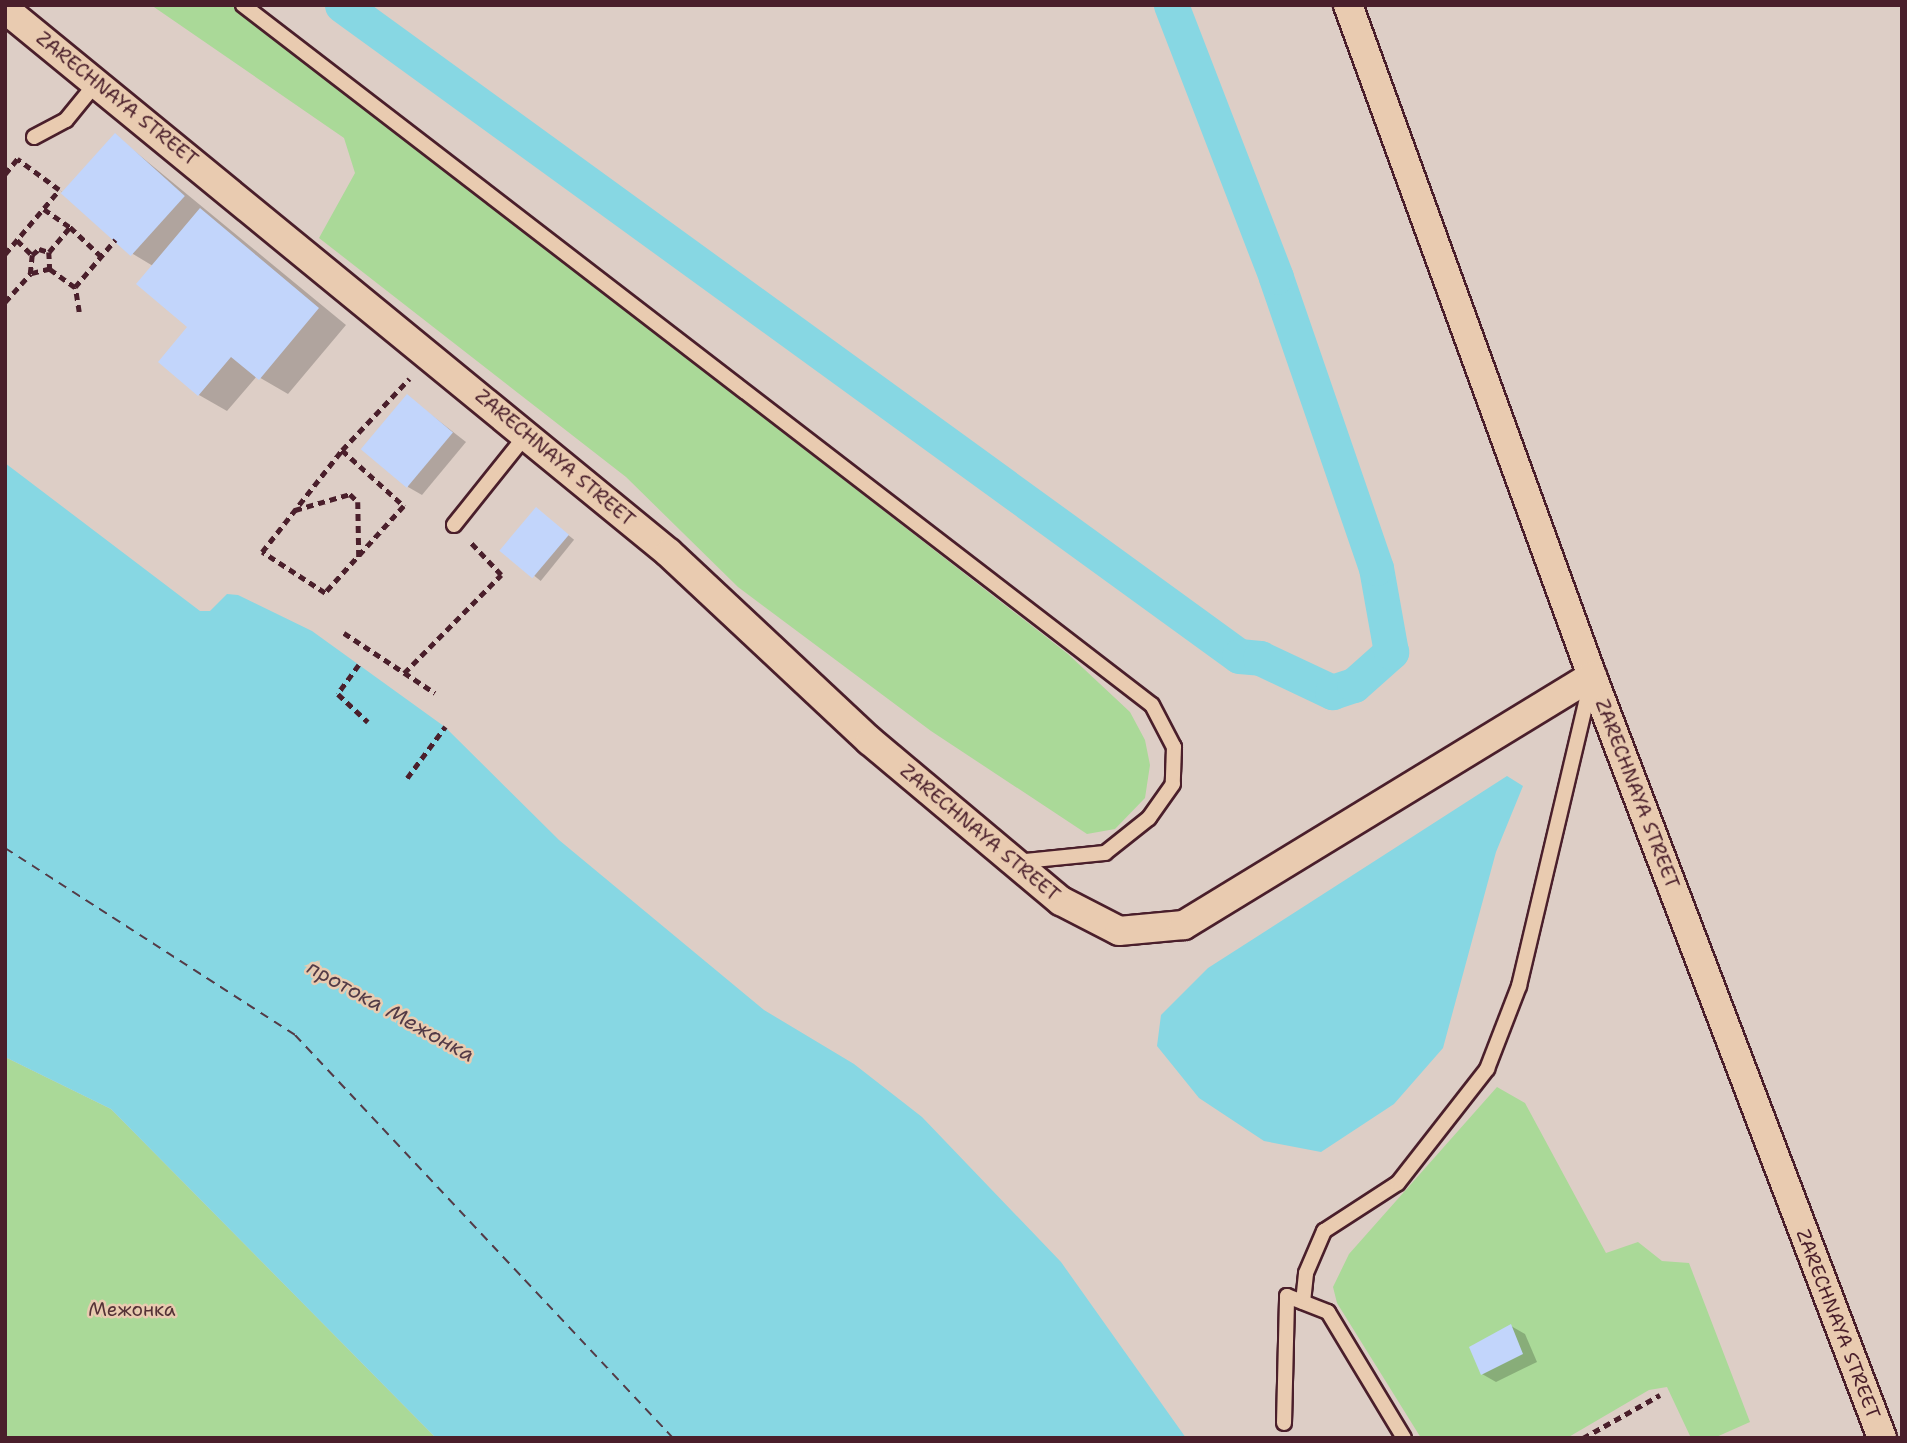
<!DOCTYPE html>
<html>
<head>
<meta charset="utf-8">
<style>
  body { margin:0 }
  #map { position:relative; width:1907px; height:1443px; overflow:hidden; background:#ddcec6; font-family:"Shantell Sans",sans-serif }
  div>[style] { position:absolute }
  .green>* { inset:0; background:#aad998 }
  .water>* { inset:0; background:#87d7e3 }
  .shadow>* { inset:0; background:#0003; transform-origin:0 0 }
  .canal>* { height:35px; margin:-17.5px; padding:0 17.5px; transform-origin:17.5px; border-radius:17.5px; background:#87d7e3 }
  .ferry>* { height:2px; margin-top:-1px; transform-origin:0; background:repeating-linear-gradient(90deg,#533b47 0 9px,transparent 0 16px) }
  .building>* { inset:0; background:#c2d5fb; transform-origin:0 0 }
  .path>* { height:4.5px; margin-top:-2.25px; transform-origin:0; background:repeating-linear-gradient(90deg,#4a1f2b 0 7px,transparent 0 12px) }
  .roads { filter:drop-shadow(2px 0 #4a1f2b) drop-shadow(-2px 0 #4a1f2b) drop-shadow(0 2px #4a1f2b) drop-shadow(0 -2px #4a1f2b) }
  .service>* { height:14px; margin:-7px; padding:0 7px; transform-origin:7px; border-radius:7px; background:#e9cbb0 }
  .minor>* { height:28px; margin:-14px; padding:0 14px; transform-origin:14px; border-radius:14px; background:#e9cbb0 }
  span { translate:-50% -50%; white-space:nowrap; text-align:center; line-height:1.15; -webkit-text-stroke:5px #e9cbb0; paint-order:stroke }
  .street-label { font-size:19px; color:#4a1f2b }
  .park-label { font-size:19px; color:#543236 }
  .water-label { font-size:21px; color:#533b47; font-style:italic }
  .frame { position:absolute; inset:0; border:7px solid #4a1f2b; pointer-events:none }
</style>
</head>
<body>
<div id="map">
  <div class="green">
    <i style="clip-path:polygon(151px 5px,231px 5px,256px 23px,1068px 654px,1130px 712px,1145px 740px,1150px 765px,1145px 798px,1115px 829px,1087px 834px,931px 731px,738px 587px,626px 477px,319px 238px,355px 173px,344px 138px)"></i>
    <i style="clip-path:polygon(5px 1057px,111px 1109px,436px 1438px,5px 1438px)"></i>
    <i style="clip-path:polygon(1497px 1087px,1525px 1103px,1606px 1253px,1638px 1242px,1662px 1261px,1689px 1263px,1750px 1422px,1714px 1438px,1691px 1438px,1667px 1387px,1649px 1390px,1567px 1438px,1421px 1438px,1337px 1303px,1333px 1287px,1349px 1254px)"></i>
  </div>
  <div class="water">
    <i style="clip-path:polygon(5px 463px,200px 611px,210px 611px,227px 594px,238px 595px,312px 631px,445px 727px,559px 840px,764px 1010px,854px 1064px,922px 1117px,1061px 1262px,1186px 1438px,436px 1438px,111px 1109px,5px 1057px)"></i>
    <i style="clip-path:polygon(1507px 776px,1523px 786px,1496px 852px,1443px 1048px,1394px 1104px,1321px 1152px,1264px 1141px,1199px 1098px,1157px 1046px,1161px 1015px,1208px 968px)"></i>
  </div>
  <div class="shadow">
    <i style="clip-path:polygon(115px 135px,346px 325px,288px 394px,257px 376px,227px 411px,199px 395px,190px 327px,153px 266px,133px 254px)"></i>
    <i style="clip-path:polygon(407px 396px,466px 442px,422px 495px,408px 487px)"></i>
    <i style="left:536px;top:509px;width:49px;height:53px;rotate:39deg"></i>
    <i style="clip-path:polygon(1511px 1326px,1525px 1334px,1537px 1362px,1496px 1382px,1482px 1374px)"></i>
  </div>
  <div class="canal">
    <i style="left:342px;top:5px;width:1108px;rotate:35.97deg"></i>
    <i style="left:1239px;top:656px;width:21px;rotate:5deg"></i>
    <i style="left:1260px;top:658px;width:80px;rotate:25.3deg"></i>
    <i style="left:1332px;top:692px;width:23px;rotate:-18deg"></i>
    <i style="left:1354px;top:685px;width:50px;rotate:-41.7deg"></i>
    <i style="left:1391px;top:652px;width:85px;rotate:-100.1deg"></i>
    <i style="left:1376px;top:568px;width:308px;rotate:-109deg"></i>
    <i style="left:1276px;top:277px;width:292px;rotate:-111.1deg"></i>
  </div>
  <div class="ferry">
    <i style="left:5px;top:848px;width:345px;rotate:32.8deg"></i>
    <i style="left:295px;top:1035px;width:553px;rotate:46.83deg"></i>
  </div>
  <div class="building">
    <i style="left:115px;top:133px;width:94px;height:81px;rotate:42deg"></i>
    <i style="clip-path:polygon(200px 208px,319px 308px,259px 380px,231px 357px,198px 396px,158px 362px,187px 327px,136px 284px)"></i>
    <i style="left:407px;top:394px;width:60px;height:72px;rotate:40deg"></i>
    <i style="left:536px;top:507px;width:43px;height:57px;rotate:40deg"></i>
    <i style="clip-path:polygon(1511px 1324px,1523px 1354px,1481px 1375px,1469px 1347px)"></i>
  </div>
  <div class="path">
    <i style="left:5px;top:174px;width:22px;rotate:-51deg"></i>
    <i style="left:44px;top:209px;width:32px;rotate:35deg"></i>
    <i style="left:17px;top:240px;width:21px;rotate:45deg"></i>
    <i style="left:49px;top:252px;width:33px;rotate:-50deg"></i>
    <i style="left:70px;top:227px;width:44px;rotate:43.2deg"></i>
    <i style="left:5px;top:254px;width:84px;rotate:-49.8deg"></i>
    <i style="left:59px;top:190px;width:52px;rotate:-143.6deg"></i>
    <i style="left:50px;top:269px;width:31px;rotate:36deg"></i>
    <i style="left:5px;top:302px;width:38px;rotate:-48deg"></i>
    <i style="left:30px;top:274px;width:19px;rotate:-84deg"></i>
    <i style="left:32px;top:255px;width:9px;rotate:-41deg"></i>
    <i style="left:39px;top:249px;width:10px;rotate:17deg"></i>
    <i style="left:49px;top:252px;width:17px;rotate:87deg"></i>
    <i style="left:50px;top:269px;width:21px;rotate:166deg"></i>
    <i style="left:79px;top:312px;width:25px;rotate:-99deg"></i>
    <i style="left:75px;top:287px;width:62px;rotate:-49.6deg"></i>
    <i style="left:342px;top:450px;width:84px;rotate:42.1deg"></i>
    <i style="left:404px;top:506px;width:118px;rotate:132.2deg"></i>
    <i style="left:325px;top:593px;width:75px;rotate:-146.9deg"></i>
    <i style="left:262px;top:552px;width:130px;rotate:-51.9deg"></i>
    <i style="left:342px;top:450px;width:98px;rotate:-46.7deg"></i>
    <i style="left:295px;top:510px;width:57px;rotate:-16.2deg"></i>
    <i style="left:350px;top:494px;width:11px;rotate:45deg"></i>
    <i style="left:358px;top:502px;width:55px;rotate:89deg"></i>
    <i style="left:344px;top:633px;width:109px;rotate:33.4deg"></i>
    <i style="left:359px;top:665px;width:36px;rotate:126deg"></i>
    <i style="left:338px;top:694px;width:41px;rotate:43deg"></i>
    <i style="left:404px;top:673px;width:138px;rotate:-45.3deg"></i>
    <i style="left:501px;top:575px;width:47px;rotate:-133.3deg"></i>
    <i style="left:407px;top:778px;width:64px;rotate:-53.3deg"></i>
    <i style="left:1583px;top:1438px;width:88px;rotate:-29.2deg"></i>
  </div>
  <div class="roads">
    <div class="service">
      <i style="left:243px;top:5px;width:1147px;rotate:37.6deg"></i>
      <i style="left:1152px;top:705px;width:47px;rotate:62.4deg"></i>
      <i style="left:1174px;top:747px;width:37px;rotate:92deg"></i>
      <i style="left:1173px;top:784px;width:42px;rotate:125.2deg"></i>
      <i style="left:1149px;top:818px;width:56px;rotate:141.5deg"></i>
      <i style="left:1105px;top:853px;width:90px;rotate:174.3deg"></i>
      <i style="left:34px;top:137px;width:36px;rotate:-28deg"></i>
      <i style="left:66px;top:120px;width:49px;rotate:-50.8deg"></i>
      <i style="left:454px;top:525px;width:117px;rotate:-51.3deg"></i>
      <i style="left:1303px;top:1302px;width:29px;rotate:-84deg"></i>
      <i style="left:1306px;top:1273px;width:46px;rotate:-66.8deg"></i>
      <i style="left:1324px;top:1231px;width:88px;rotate:-33deg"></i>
      <i style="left:1398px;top:1183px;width:145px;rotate:-52deg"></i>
      <i style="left:1487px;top:1069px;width:89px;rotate:-68.9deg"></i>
      <i style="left:1519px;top:986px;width:312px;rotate:-76.7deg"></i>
      <i style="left:1284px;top:1423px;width:127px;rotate:-88.6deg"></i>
      <i style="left:1287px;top:1296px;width:44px;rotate:21.3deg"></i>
      <i style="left:1328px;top:1312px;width:147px;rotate:58.9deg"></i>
    </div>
    <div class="minor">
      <i style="left:1348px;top:5px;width:714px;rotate:70.02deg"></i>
      <i style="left:5px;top:9px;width:858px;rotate:39.33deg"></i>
      <i style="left:669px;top:553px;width:275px;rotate:43.1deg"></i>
      <i style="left:870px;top:741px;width:249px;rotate:40deg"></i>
      <i style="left:1061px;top:901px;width:65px;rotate:27.3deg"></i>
      <i style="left:1119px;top:931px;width:65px;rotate:-5.3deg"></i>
      <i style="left:1184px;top:925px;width:478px;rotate:-31.4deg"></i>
      <i style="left:1592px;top:676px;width:815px;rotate:69.16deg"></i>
    </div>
  </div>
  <div class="street-label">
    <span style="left:117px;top:99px;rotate:39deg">ZARECHNAYA STREET</span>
    <span style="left:555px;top:458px;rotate:40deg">ZARECHNAYA STREET</span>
    <span style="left:1637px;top:794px;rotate:69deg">ZARECHNAYA STREET</span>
    <span style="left:980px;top:833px;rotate:40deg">ZARECHNAYA STREET</span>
    <span style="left:1838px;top:1324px;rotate:69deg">ZARECHNAYA STREET</span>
  </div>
  <div class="park-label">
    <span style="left:132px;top:1310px">Межонка</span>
  </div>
  <div class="water-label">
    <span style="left:391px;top:1011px;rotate:29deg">протока Межонка</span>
  </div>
  <div class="frame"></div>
</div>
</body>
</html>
